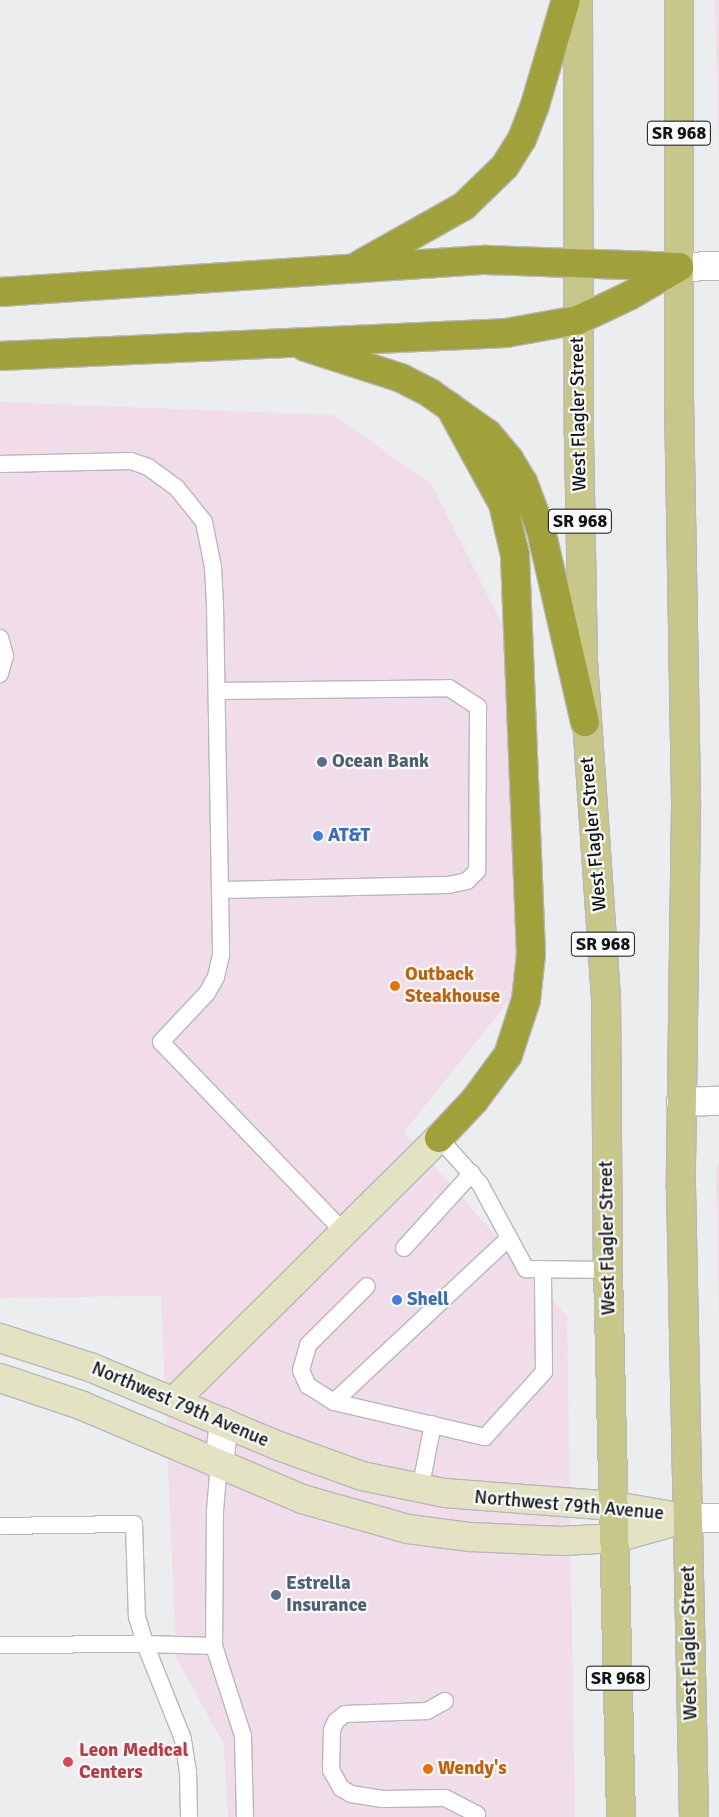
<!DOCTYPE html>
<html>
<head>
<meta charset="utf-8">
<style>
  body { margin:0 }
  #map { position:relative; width:719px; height:1817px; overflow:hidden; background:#ecedef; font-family:Signika,sans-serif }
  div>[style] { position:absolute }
  .commercial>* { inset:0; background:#f1dcea }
  .roads { filter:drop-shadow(1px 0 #b7b8ba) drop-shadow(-1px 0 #b7b8ba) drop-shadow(0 1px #b7b8ba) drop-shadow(0 -1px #b7b8ba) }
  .lane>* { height:16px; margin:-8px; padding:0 8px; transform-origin:8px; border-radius:8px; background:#fff }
  .street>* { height:28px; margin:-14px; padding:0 14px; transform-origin:14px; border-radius:14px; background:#fff }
  .secondary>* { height:28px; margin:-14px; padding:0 14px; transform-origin:14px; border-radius:14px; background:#e3e3c4 }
  .primary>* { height:28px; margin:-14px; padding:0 14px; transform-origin:14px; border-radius:14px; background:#c7c78a }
  .highway>* { height:28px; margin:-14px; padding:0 14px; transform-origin:14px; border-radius:14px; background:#a1a13c }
  .dots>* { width:14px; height:14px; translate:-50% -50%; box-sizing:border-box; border:2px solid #f9fafc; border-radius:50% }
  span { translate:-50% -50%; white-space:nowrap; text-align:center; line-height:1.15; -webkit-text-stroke:4.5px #f9fafc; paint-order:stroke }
  .shield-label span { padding:1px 4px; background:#f9fafc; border:1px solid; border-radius:4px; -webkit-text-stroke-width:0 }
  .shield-label { font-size:18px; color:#121314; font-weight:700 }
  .street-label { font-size:19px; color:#121314 }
  .service-label { font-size:19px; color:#4e5e75; font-weight:700 }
  .left { translate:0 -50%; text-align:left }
  .shop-label { font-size:19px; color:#366cbe; font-weight:700 }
  .food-label { font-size:19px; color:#c56008; font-weight:700 }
  .health-label { font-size:19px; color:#be3a42; font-weight:700 }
</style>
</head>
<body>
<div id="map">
  <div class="commercial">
    <i style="clip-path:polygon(715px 0,719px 0,719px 166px)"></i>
    <i style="clip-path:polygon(0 402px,334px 415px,432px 485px,510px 640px,520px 987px,404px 1132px,567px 1316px,575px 1817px,228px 1817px,224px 1745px,176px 1657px,161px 1296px,0 1298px)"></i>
    <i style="clip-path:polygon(719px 1162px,719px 1331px,716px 1169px)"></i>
  </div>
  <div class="roads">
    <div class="lane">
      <i style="left:0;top:464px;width:131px;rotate:-1.3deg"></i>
      <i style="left:131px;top:461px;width:18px;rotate:19deg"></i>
      <i style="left:148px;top:467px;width:34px;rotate:36deg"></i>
      <i style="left:176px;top:487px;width:45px;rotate:51.3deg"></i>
      <i style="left:204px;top:522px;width:46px;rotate:78.7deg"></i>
      <i style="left:213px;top:567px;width:38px;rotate:87deg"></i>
      <i style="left:215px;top:605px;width:350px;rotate:89deg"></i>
      <i style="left:221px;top:955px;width:23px;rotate:103deg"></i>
      <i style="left:216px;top:977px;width:18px;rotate:119deg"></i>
      <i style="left:207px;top:993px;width:67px;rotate:133.2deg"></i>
      <i style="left:161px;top:1042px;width:262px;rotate:46.1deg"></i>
      <i style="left:0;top:638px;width:19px;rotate:74deg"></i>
      <i style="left:5px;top:656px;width:19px;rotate:106deg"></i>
      <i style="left:217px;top:691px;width:232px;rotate:-0.7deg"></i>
      <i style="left:449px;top:688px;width:35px;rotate:33deg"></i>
      <i style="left:478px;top:707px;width:164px;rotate:90.3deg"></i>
      <i style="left:477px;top:871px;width:14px;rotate:135deg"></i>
      <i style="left:467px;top:881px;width:19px;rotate:168deg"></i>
      <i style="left:448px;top:885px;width:228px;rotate:178.7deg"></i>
      <i style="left:439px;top:1138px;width:62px;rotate:48.3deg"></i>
      <i style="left:480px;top:1184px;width:97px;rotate:61.6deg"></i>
      <i style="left:526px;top:1269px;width:82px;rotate:0.7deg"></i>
      <i style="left:509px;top:1238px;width:240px;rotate:136.9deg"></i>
      <i style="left:334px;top:1402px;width:155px;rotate:13.1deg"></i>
      <i style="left:485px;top:1437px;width:88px;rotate:-47.8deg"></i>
      <i style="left:544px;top:1372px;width:103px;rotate:-90.6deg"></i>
      <i style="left:404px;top:1248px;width:101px;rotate:-47.8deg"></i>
      <i style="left:334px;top:1402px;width:31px;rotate:-148deg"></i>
      <i style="left:308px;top:1386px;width:17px;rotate:-114deg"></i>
      <i style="left:301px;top:1370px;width:26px;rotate:-74deg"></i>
      <i style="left:308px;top:1345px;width:83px;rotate:-45deg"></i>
      <i style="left:219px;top:1464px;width:47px;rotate:94.9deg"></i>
      <i style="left:215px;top:1511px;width:135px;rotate:90.4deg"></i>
      <i style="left:214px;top:1646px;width:95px;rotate:72.1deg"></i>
      <i style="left:243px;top:1736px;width:81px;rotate:88.6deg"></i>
      <i style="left:420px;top:1490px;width:67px;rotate:-78.9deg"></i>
      <i style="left:0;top:1526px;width:134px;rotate:-0.9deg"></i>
      <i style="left:134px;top:1524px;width:93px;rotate:88.2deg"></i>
      <i style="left:137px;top:1617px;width:28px;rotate:73deg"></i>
      <i style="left:145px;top:1644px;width:145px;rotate:179.6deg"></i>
      <i style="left:445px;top:1701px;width:21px;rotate:151deg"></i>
      <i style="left:427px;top:1711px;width:82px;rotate:177.9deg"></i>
      <i style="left:345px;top:1714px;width:11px;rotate:142deg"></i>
      <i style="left:336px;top:1721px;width:10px;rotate:114deg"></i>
      <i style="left:332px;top:1730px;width:40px;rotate:91.4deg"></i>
      <i style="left:331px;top:1770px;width:21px;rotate:61deg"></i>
      <i style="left:341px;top:1788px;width:12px;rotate:31deg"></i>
      <i style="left:351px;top:1794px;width:32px;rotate:9deg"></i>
      <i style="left:383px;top:1799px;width:62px;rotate:-0.9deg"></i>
      <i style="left:445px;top:1798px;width:36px;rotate:27deg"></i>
      <i style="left:189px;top:1817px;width:45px;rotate:-91.3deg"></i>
      <i style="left:188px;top:1772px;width:33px;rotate:-99deg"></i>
      <i style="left:183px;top:1739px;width:102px;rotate:-111.8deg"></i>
      <i style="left:145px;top:1644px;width:69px;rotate:1.7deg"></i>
    </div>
    <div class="street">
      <i style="left:679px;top:267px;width:40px;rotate:-1.4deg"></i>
      <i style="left:681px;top:1102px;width:38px;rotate:-2deg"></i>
      <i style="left:219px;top:1464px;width:42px;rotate:-83.2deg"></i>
      <i style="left:687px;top:1518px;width:32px"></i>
    </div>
    <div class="secondary">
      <i style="left:0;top:1338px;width:95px;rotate:17.9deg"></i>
      <i style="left:90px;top:1367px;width:205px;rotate:22.7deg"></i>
      <i style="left:279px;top:1446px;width:88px;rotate:19.9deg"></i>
      <i style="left:362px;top:1476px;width:85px;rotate:11.6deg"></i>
      <i style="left:445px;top:1493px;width:170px;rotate:4.4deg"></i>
      <i style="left:615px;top:1506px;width:64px;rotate:9.9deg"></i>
      <i style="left:0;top:1378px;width:88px;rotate:18.6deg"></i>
      <i style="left:83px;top:1406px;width:238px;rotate:23deg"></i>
      <i style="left:302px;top:1499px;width:110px;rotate:15.8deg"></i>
      <i style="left:408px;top:1529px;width:63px;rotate:7.4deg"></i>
      <i style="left:470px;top:1537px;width:92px;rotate:2.5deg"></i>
      <i style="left:562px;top:1541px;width:54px;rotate:-3.2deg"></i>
      <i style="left:616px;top:1538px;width:74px;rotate:-15.7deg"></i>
      <i style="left:174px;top:1401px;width:373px;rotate:-44.8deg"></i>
    </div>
    <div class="primary">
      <i style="left:578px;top:0;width:435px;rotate:89.9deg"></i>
      <i style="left:579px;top:435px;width:226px;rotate:89deg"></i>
      <i style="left:583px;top:661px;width:335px;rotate:86.1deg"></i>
      <i style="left:606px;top:995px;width:275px;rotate:89.6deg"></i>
      <i style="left:608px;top:1270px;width:547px;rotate:88.64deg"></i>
      <i style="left:679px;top:0;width:398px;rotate:90deg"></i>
      <i style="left:679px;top:398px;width:409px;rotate:89deg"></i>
      <i style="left:686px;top:807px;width:380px;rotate:90.8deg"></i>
      <i style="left:681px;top:1187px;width:630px;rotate:88.82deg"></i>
    </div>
    <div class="highway">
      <i style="left:361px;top:264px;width:118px;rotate:-29.4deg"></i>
      <i style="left:464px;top:206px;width:57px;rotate:-44.3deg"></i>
      <i style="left:505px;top:166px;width:32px;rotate:-58deg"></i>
      <i style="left:522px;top:139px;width:36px;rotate:-69deg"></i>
      <i style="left:535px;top:105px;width:109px;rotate:-73.6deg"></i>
      <i style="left:0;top:292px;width:487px;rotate:-3.8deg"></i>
      <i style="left:486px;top:260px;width:193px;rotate:2.1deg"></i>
      <i style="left:305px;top:347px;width:101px;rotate:17.9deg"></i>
      <i style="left:401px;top:378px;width:33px;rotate:27deg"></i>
      <i style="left:430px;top:393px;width:71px;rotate:35.3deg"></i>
      <i style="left:488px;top:434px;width:33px;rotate:50deg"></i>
      <i style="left:509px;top:459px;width:27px;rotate:59deg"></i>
      <i style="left:523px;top:482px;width:51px;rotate:69.4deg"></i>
      <i style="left:541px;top:530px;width:197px;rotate:77.1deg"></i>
      <i style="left:0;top:356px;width:507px;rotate:-2.6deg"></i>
      <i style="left:506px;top:333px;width:73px;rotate:-10.2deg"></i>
      <i style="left:578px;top:320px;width:56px;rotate:-25.2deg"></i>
      <i style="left:629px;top:296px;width:58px;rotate:-30.1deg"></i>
      <i style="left:439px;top:1138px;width:51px;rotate:-46.6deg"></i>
      <i style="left:474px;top:1101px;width:57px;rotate:-53.5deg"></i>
      <i style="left:508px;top:1055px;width:58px;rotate:-71.9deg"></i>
      <i style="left:526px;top:1000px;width:46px;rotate:-83.8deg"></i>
      <i style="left:531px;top:954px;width:399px;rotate:-92.3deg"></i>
      <i style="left:515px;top:555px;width:52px;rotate:-103.2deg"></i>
      <i style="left:503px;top:504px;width:111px;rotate:-118.7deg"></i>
    </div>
  </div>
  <div class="dots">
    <i style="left:322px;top:762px;background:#5c6f8a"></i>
    <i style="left:318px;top:836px;background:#3f7fe0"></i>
    <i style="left:395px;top:986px;background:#e8710a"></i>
    <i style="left:397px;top:1300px;background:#3f7fe0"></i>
    <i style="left:276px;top:1595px;background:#5c6f8a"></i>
    <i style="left:68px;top:1762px;background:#e0444e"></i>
    <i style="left:428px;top:1769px;background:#e8710a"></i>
  </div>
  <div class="shield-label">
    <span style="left:679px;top:133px">SR 968</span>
    <span style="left:580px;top:521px">SR 968</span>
    <span style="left:603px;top:944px">SR 968</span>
    <span style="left:618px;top:1678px">SR 968</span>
  </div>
  <div class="street-label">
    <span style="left:579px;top:414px;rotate:-91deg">West Flagler Street</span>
    <span style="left:594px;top:834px;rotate:-95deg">West Flagler Street</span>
    <span style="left:608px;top:1238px;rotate:-91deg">West Flagler Street</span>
    <span style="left:180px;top:1405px;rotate:23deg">Northwest 79th Avenue</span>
    <span style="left:569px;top:1506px;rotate:5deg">Northwest 79th Avenue</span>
    <span style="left:690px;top:1643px;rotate:-91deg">West Flagler Street</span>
  </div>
  <div class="service-label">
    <span class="left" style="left:332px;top:762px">Ocean Bank</span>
    <span class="left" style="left:286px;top:1595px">Estrella<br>Insurance</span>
  </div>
  <div class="shop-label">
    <span class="left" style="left:328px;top:836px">AT&amp;T</span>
    <span class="left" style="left:407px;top:1300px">Shell</span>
  </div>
  <div class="food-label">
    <span class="left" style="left:405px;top:986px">Outback<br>Steakhouse</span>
    <span class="left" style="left:438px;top:1769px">Wendy's</span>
  </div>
  <div class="health-label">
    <span class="left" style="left:79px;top:1762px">Leon Medical<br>Centers</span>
  </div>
</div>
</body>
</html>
